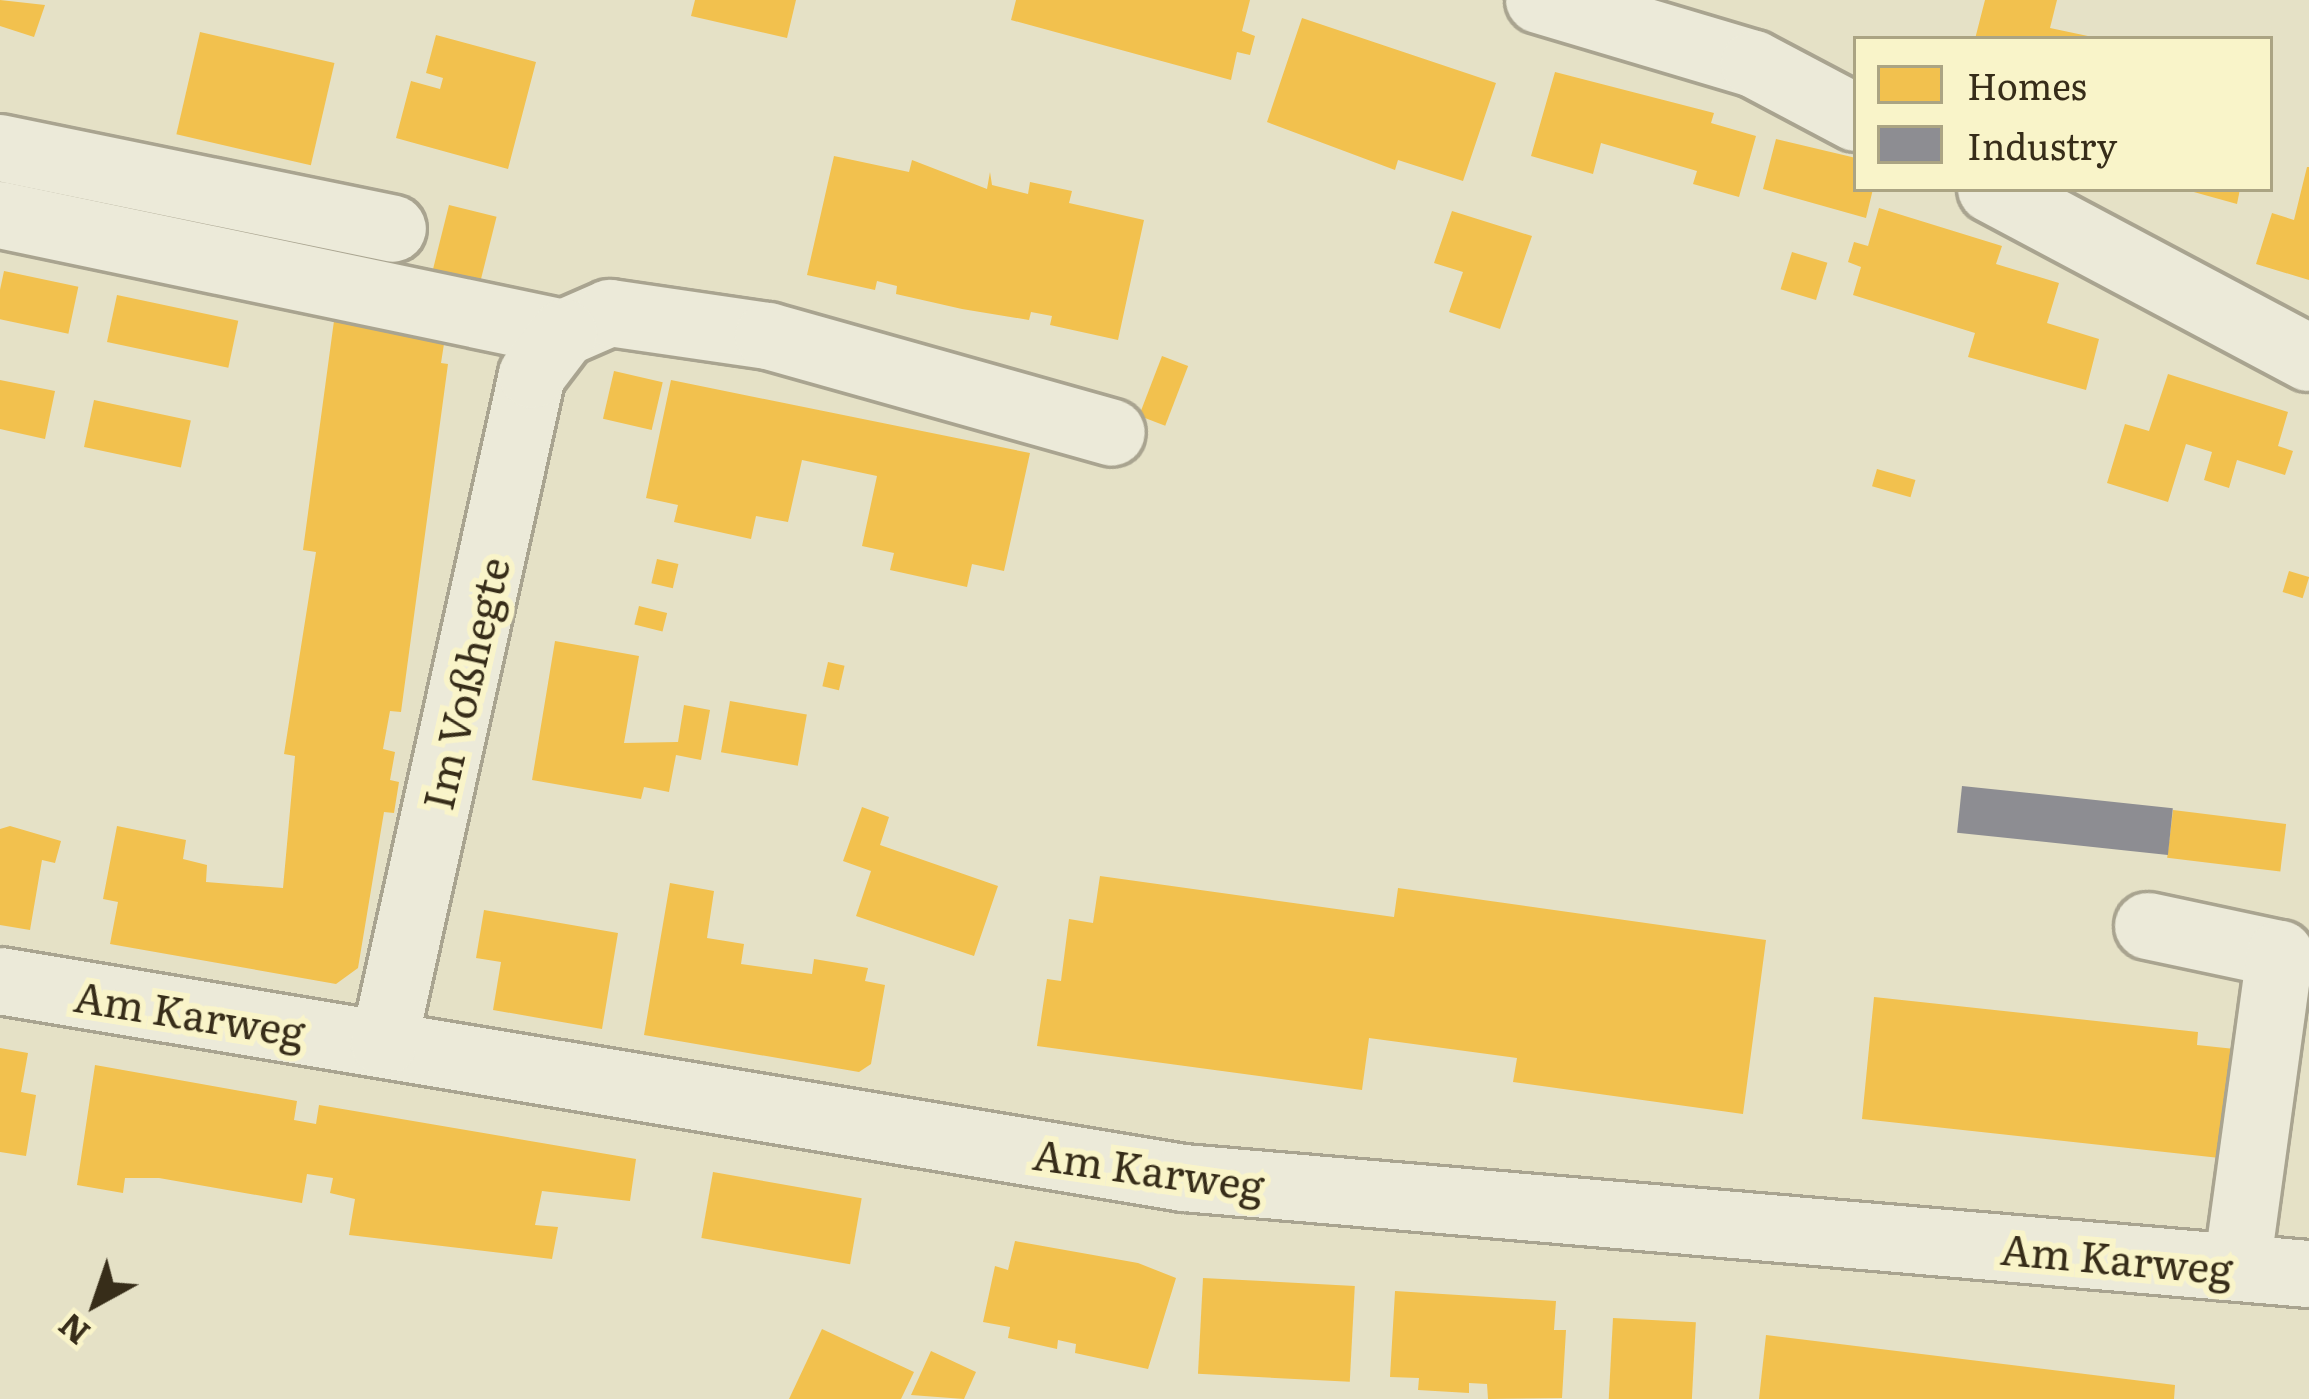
<!DOCTYPE html>
<html>
<head>
<meta charset="utf-8">
<style>
  body { margin:0 }
  #map { position:relative; width:2309px; height:1399px; overflow:hidden; background:#e5e1c6; font-family:Literata,serif }
  div>[style] { position:absolute }
  .homes>* { inset:0; background:#f2c14e; transform-origin:0 0 }
  .industry>* { inset:0; background:#8d8d92; transform-origin:0 0 }
  .roads { filter:drop-shadow(3px 0 #a9a490) drop-shadow(-3px 0 #a9a490) drop-shadow(0 3px #a9a490) drop-shadow(0 -3px #a9a490) }
  .minor>* { height:66px; margin:-33px; padding:0 33px; transform-origin:33px; border-radius:33px; background:#ecead9 }
  span { translate:-50% -50%; white-space:nowrap; text-align:center; line-height:1.15; -webkit-text-stroke:12px #f9f4c9; paint-order:stroke }
  .street-label { font-size:42px; color:#372d19 }
  .legend { position:absolute; left:1853px; top:36px; width:420px; height:156px; box-sizing:border-box; background:#f9f4c9; border:3px solid #aba483; margin:0; padding:15px 21px; list-style:none; font-size:36px; color:#372d19 }
  .legend li { display:flex; align-items:center; gap:24px; height:60px }
  .legend b { width:60px; border:3px solid #aba483 }
  .north { position:absolute; left:36px; top:1243px; width:120px; height:120px; -webkit-text-stroke:9px #f9f4c9; paint-order:stroke; rotate:220deg; font-size:33px; font-weight:700; line-height:48px; text-align:center; color:#372d19 }
  .north::after { content:''; display:block; margin:auto; width:42px; height:54px; background:#372d19; clip-path:polygon(50% 0,100% 100%,50% 72%,0 100%) }
</style>
</head>
<body>
<div id="map">
  <div class="homes">
    <i style="clip-path:polygon(0 0,45px 5px,34px 37px,0 26px)"></i>
    <i style="clip-path:polygon(695px 0,796px 0,787px 38px,691px 16px)"></i>
    <i style="clip-path:polygon(1016px 0,1250px 0,1242px 31px,1255px 36px,1250px 55px,1237px 52px,1231px 80px,1011px 20px)"></i>
    <i style="clip-path:polygon(1985px 0,2057px 0,2050px 28px,2102px 39px,1975px 39px)"></i>
    <i style="clip-path:polygon(1302px 18px,1496px 83px,1463px 181px,1398px 160px,1395px 170px,1267px 122px)"></i>
    <i style="left:200px;top:32px;width:138px;height:105px;rotate:13deg"></i>
    <i style="clip-path:polygon(436px 35px,536px 62px,508px 169px,396px 138px,411px 81px,440px 89px,443px 78px,426px 73px)"></i>
    <i style="clip-path:polygon(1555px 72px,1714px 113px,1711px 123px,1756px 136px,1739px 197px,1693px 184px,1697px 171px,1601px 143px,1593px 174px,1531px 156px)"></i>
    <i style="clip-path:polygon(1776px 139px,1856px 158px,1856px 189px,1873px 189px,1866px 218px,1763px 189px)"></i>
    <i style="clip-path:polygon(834px 156px,909px 172px,912px 160px,987px 189px,990px 172px,992px 185px,1028px 194px,1030px 182px,1072px 191px,1069px 203px,1144px 220px,1118px 340px,1050px 325px,1052px 316px,1031px 312px,1029px 320px,962px 309px,896px 294px,897px 286px,877px 281px,875px 290px,807px 275px)"></i>
    <i style="clip-path:polygon(2307px 167px,2309px 167px,2309px 280px,2256px 264px,2272px 213px,2294px 220px)"></i>
    <i style="clip-path:polygon(2183px 189px,2240px 189px,2237px 204px)"></i>
    <i style="left:449px;top:205px;width:49px;height:67px;rotate:14deg"></i>
    <i style="clip-path:polygon(1879px 208px,2002px 246px,1996px 264px,2059px 283px,2047px 323px,2099px 339px,2086px 390px,1968px 357px,1975px 333px,1853px 295px,1861px 267px,1848px 262px,1854px 242px,1868px 246px)"></i>
    <i style="clip-path:polygon(1452px 211px,1532px 236px,1500px 329px,1449px 312px,1463px 272px,1434px 263px)"></i>
    <i style="left:1792px;top:252px;width:37px;height:39px;rotate:17deg"></i>
    <i style="left:4px;top:271px;width:76px;height:48px;rotate:12deg"></i>
    <i style="left:117px;top:295px;width:124px;height:48px;rotate:12deg"></i>
    <i style="clip-path:polygon(336px 306px,446px 331px,441px 363px,448px 364px,401px 712px,390px 711px,383px 749px,395px 752px,390px 780px,399px 782px,394px 813px,384px 812px,358px 968px,336px 984px,110px 944px,118px 902px,103px 899px,117px 826px,186px 840px,183px 859px,207px 865px,206px 882px,283px 888px,295px 756px,284px 754px,316px 552px,303px 550px)"></i>
    <i style="left:1162px;top:356px;width:28px;height:64px;rotate:21deg"></i>
    <i style="left:614px;top:371px;width:50px;height:49px;rotate:13deg"></i>
    <i style="clip-path:polygon(2168px 374px,2288px 412px,2278px 446px,2293px 451px,2285px 475px,2237px 460px,2229px 488px,2204px 480px,2212px 452px,2186px 444px,2168px 502px,2107px 483px,2125px 424px,2149px 431px)"></i>
    <i style="clip-path:polygon(0 380px,55px 391px,45px 439px,0 429px)"></i>
    <i style="clip-path:polygon(671px 380px,1030px 453px,1004px 571px,972px 564px,967px 587px,890px 570px,894px 553px,862px 546px,877px 476px,802px 460px,788px 522px,756px 516px,751px 539px,674px 522px,678px 505px,646px 498px)"></i>
    <i style="left:94px;top:400px;width:99px;height:48px;rotate:12deg"></i>
    <i style="left:1877px;top:469px;width:40px;height:18px;rotate:16deg"></i>
    <i style="left:657px;top:559px;width:22px;height:25px;rotate:13deg"></i>
    <i style="left:2289px;top:571px;width:21px;height:22px;rotate:17deg"></i>
    <i style="left:639px;top:606px;width:29px;height:19px;rotate:14deg"></i>
    <i style="clip-path:polygon(555px 641px,639px 656px,624px 743px,678px 742px,684px 705px,710px 710px,701px 760px,676px 755px,669px 792px,644px 787px,641px 799px,532px 780px)"></i>
    <i style="left:828px;top:662px;width:17px;height:25px;rotate:13deg"></i>
    <i style="left:730px;top:701px;width:78px;height:52px;rotate:10deg"></i>
    <i style="clip-path:polygon(862px 807px,889px 817px,880px 845px,998px 886px,974px 956px,856px 916px,871px 871px,843px 861px)"></i>
    <i style="left:2173px;top:810px;width:114px;height:48px;rotate:7deg"></i>
    <i style="clip-path:polygon(10px 826px,61px 841px,55px 863px,42px 860px,30px 930px,0 925px,0 829px)"></i>
    <i style="clip-path:polygon(1100px 876px,1394px 917px,1398px 888px,1766px 940px,1743px 1114px,1513px 1082px,1517px 1058px,1369px 1038px,1362px 1090px,1037px 1046px,1047px 979px,1061px 981px,1069px 919px,1093px 923px)"></i>
    <i style="clip-path:polygon(670px 883px,714px 891px,707px 938px,744px 944px,741px 964px,812px 974px,814px 959px,868px 968px,865px 981px,885px 985px,871px 1064px,859px 1072px,644px 1035px)"></i>
    <i style="clip-path:polygon(484px 910px,618px 933px,602px 1029px,493px 1010px,501px 962px,476px 958px)"></i>
    <i style="clip-path:polygon(1874px 997px,2198px 1032px,2197px 1045px,2235px 1049px,2229px 1159px,1862px 1119px)"></i>
    <i style="clip-path:polygon(0 1048px,28px 1053px,21px 1092px,36px 1095px,26px 1156px,0 1152px)"></i>
    <i style="clip-path:polygon(95px 1065px,297px 1101px,294px 1120px,316px 1124px,319px 1105px,636px 1159px,630px 1201px,542px 1191px,535px 1225px,558px 1227px,552px 1259px,349px 1235px,355px 1199px,330px 1193px,333px 1178px,307px 1174px,302px 1203px,159px 1178px,125px 1178px,123px 1193px,77px 1185px)"></i>
    <i style="left:713px;top:1172px;width:151px;height:67px;rotate:10deg"></i>
    <i style="clip-path:polygon(1015px 1241px,1138px 1263px,1176px 1278px,1148px 1369px,1075px 1353px,1076px 1344px,1058px 1340px,1057px 1349px,1008px 1338px,1010px 1327px,983px 1322px,995px 1266px,1008px 1270px)"></i>
    <i style="left:1203px;top:1278px;width:152px;height:96px;rotate:3deg"></i>
    <i style="clip-path:polygon(1395px 1291px,1556px 1301px,1554px 1330px,1566px 1330px,1562px 1398px,1488px 1399px,1487px 1384px,1469px 1383px,1469px 1393px,1418px 1390px,1419px 1378px,1390px 1377px)"></i>
    <i style="left:1613px;top:1318px;width:83px;height:81px;rotate:3deg"></i>
    <i style="clip-path:polygon(822px 1329px,914px 1372px,901px 1399px,789px 1399px)"></i>
    <i style="clip-path:polygon(1766px 1335px,2175px 1385px,2174px 1399px,1759px 1399px)"></i>
    <i style="clip-path:polygon(931px 1351px,976px 1372px,964px 1399px,911px 1395px)"></i>
  </div>
  <div class="industry">
    <i style="left:1962px;top:786px;width:212px;height:47px;rotate:6deg"></i>
  </div>
  <div class="roads">
    <div class="minor">
      <i style="left:1539px;top:0;width:224px;rotate:16.6deg"></i>
      <i style="left:1754px;top:64px;width:115px;rotate:27.9deg"></i>
      <i style="left:0;top:148px;width:401px;rotate:11.6deg"></i>
      <i style="left:1991px;top:189px;width:360px;rotate:28deg"></i>
      <i style="left:0;top:215px;width:576px;rotate:11.82deg"></i>
      <i style="left:564px;top:333px;width:50px;rotate:-23.5deg"></i>
      <i style="left:610px;top:313px;width:160px;rotate:8.3deg"></i>
      <i style="left:768px;top:336px;width:357px;rotate:15.7deg"></i>
      <i style="left:2148px;top:926px;width:135px;rotate:12deg"></i>
      <i style="left:2280px;top:954px;width:316px;rotate:97.8deg"></i>
      <i style="left:0;top:981px;width:1200px;rotate:9.45deg"></i>
      <i style="left:1184px;top:1178px;width:1129px;rotate:4.88deg"></i>
      <i style="left:384px;top:1043px;width:684px;rotate:-77.51deg"></i>
      <i style="left:532px;top:375px;width:53px;rotate:-52.7deg"></i>
    </div>
  </div>
  <div class="street-label">
    <span style="left:464px;top:683px;rotate:-77deg">Im Voßhegte</span>
    <span style="left:190px;top:1012px;rotate:9deg">Am Karweg</span>
    <span style="left:1149px;top:1168px;rotate:8deg">Am Karweg</span>
    <span style="left:2117px;top:1257px;rotate:5deg">Am Karweg</span>
  </div>
  <ul class="legend">
  <li><b style="height:33px;background:#f2c14e"></b>Homes</li>
  <li><b style="height:33px;background:#8d8d92"></b>Industry</li>
  </ul>
  <div class="north">N</div>
</div>
</body>
</html>
